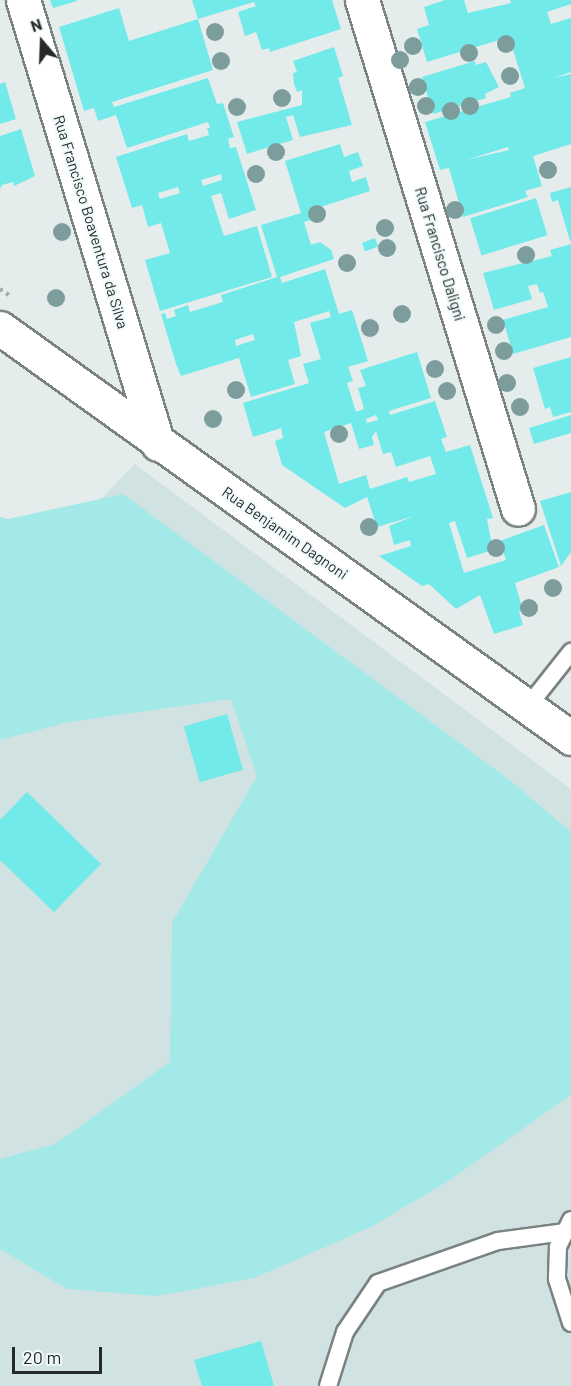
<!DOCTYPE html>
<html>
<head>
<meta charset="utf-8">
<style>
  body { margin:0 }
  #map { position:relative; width:571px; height:1386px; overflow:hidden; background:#e4edec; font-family:Barlow,sans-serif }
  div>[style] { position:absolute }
  .built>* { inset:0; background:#d1e2e2 }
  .green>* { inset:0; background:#a3e9e8 }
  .building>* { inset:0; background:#72eae9; transform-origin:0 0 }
  .path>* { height:4px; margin-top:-2px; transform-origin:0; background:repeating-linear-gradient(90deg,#a3aaa9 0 3px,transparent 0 7.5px) }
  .roads { filter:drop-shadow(2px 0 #7a8282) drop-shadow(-2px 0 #7a8282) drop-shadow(0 2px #7a8282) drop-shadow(0 -2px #7a8282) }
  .service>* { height:16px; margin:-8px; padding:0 8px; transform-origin:8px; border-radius:8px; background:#fff }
  .minor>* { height:33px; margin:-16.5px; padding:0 16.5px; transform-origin:16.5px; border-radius:16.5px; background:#fff }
  .tertiary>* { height:33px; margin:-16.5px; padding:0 16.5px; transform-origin:16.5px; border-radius:16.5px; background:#fff }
  .trees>* { width:18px; height:18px; margin:-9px; border-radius:50%; background:#7d9d9c }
  span { translate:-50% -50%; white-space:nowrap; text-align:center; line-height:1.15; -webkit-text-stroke:4.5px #f1fafa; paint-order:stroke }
  .street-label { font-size:15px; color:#262a2a }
  .north { position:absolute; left:12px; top:12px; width:60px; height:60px; -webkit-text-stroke:4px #f1fafa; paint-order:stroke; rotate:341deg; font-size:16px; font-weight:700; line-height:24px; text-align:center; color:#262a2a }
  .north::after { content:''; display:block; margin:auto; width:21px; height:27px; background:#262a2a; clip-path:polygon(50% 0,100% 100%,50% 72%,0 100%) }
  .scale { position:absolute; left:12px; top:1347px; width:90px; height:27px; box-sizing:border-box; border:3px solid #262a2a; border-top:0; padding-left:8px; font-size:18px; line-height:21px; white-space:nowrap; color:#262a2a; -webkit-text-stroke:4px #f1fafa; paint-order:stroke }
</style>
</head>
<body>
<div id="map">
  <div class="built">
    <i style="clip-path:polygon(135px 464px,571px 789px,571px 1386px,0 1386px,0 602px)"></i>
  </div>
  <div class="green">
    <i style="clip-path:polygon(123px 494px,507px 778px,571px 832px,571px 1095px,450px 1180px,371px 1227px,254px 1278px,157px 1296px,67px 1289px,0 1249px,0 1159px,55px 1144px,170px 1062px,172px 923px,257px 776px,231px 699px,69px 722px,0 740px,0 517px,8px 519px)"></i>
  </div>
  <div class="building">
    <i style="clip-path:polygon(50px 0,77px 0,77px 1px,53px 8px)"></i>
    <i style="clip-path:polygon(192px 0,332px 0,341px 29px,270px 52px,269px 48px,262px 50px,256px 32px,245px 36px,238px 12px,256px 6px,254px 2px,198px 19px)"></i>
    <i style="clip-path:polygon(evenodd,445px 0,464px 0,468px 13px,511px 3px,510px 0,571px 0,571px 4px,547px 12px,551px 24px,571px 18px,571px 72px,554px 78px,571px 74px,571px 144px,533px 156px,542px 186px,525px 191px,528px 197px,463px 217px,449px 168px,440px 170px,425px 122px,511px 97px,510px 93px,525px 88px,509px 37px,427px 62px,417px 29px,429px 25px,424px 7px,445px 0,508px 147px,509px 150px,466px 160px,508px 147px)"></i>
    <i style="clip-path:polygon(evenodd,119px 8px,129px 41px,198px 19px,213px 70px,112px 102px,114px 107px,208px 78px,217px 104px,223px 103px,234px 137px,228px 139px,230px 148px,236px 147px,256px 210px,229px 219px,221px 193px,211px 196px,224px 236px,257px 226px,272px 277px,160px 311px,145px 260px,170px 253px,161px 223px,148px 227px,142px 205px,132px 208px,116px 157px,187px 134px,189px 141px,209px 135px,207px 128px,210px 128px,208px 122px,127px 148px,116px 115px,98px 121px,94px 108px,84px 111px,59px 27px,119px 8px,221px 174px,222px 180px,203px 186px,201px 180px,221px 174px,119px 8px,178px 187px,180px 193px,160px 199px,158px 193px,178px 187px)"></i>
    <i style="clip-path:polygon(334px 47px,343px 76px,338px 78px,352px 125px,300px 137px,293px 115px,286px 117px,293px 140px,247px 154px,237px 122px,302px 105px,302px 90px,297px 92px,294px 84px,293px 73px,297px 72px,293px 61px)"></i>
    <i style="clip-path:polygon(475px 61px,476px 65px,486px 62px,499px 87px,485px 94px,486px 98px,433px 114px,422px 77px)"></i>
    <i style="clip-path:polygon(5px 82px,16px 119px,0 124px,0 84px)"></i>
    <i style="clip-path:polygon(21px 129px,35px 176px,14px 186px,13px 182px,2px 185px,0 189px,0 136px)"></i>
    <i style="clip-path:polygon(evenodd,340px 144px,344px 157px,358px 152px,363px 166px,349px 171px,352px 182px,366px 177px,370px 191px,311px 210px,314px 219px,304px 222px,311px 245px,320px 242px,331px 250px,334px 259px,280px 277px,282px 283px,325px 269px,339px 314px,352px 310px,368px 361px,348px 367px,353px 381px,347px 383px,356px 412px,364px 409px,358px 388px,366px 386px,360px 370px,417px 352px,431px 398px,389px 411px,390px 415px,435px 401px,447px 437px,441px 439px,446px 452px,470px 445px,493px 518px,487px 519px,493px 550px,467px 558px,455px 521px,449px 523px,464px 573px,506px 560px,500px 541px,544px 525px,559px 567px,515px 583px,523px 610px,519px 612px,523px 625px,494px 634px,480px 595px,456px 609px,429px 584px,422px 586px,379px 556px,411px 546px,410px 540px,394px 545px,389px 526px,414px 516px,377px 527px,367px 497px,345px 508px,282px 465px,275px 441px,283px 438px,281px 428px,253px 437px,243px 403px,309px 383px,303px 364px,321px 359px,310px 323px,331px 317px,329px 311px,294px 322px,301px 356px,288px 360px,295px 384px,251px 397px,239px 358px,181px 376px,176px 364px,161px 314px,165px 313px,167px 319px,176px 316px,174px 310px,188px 305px,190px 312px,223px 302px,221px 295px,277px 277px,261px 225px,301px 213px,285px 161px,340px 144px,253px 334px,255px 340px,236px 346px,235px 340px,253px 334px,340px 144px,376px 415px,378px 420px,367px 423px,366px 419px,376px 415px,340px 144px,351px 423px,359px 449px,374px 445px,372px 437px,376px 431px,383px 454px,391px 452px,396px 467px,430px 456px,436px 474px,409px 482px,407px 477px,370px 489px,366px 475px,339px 484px,324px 432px,351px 423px)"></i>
    <i style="clip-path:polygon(571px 187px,571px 241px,570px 241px,558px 200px,552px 202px,550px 193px)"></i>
    <i style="left:536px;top:198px;width:39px;height:69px;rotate:73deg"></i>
    <i style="left:375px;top:238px;width:9px;height:14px;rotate:69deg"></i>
    <i style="clip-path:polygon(571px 244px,571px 337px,513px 354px,503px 320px,548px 307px,543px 292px,540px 293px,537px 284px,528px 286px,532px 299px,494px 310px,483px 273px,552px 256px,550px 250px)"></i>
    <i style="clip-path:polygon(571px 357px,571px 412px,553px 417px,550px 407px,545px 409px,533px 368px)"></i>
    <i style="clip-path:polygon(571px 415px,571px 433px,534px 444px,529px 428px)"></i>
    <i style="clip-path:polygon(571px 492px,571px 552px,561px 566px,540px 501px)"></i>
    <i style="left:227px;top:714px;width:58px;height:45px;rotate:74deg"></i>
    <i style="clip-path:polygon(27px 792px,101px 864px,54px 912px,0 860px,0 820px)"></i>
    <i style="clip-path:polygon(261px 1341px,274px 1386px,202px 1386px,194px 1360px)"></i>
  </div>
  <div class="path">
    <i style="left:0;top:289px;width:14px;rotate:34deg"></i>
  </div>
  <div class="roads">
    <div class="service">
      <i style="left:529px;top:705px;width:68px;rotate:-51.6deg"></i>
      <i style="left:571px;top:1220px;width:30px;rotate:116deg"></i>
      <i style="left:558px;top:1247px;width:32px;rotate:92deg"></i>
      <i style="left:557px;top:1279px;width:46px;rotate:72.3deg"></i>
      <i style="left:328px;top:1386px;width:57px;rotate:-72.5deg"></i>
      <i style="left:345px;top:1332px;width:59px;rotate:-56deg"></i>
      <i style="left:378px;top:1283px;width:127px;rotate:-19.3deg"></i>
      <i style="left:498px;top:1241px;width:68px;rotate:-7.7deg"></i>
    </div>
    <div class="minor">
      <i style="left:23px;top:0;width:464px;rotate:73.1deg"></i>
      <i style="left:362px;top:0;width:532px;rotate:72.96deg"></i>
    </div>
    <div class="tertiary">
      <i style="left:0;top:328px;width:703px;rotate:35.68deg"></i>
    </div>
  </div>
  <div class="trees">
    <i style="left:215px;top:32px"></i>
    <i style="left:506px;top:44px"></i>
    <i style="left:413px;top:46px"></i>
    <i style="left:469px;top:53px"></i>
    <i style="left:400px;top:60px"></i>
    <i style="left:221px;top:61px"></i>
    <i style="left:510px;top:76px"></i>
    <i style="left:418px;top:87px"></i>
    <i style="left:282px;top:98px"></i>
    <i style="left:426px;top:106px"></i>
    <i style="left:470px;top:106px"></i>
    <i style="left:237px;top:107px"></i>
    <i style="left:451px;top:111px"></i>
    <i style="left:276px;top:152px"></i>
    <i style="left:548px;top:170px"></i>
    <i style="left:256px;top:174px"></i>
    <i style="left:455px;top:210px"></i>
    <i style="left:317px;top:214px"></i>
    <i style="left:385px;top:228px"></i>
    <i style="left:62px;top:232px"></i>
    <i style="left:387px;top:248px"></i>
    <i style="left:526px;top:255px"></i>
    <i style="left:347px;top:263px"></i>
    <i style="left:56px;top:298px"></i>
    <i style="left:402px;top:314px"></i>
    <i style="left:496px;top:325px"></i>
    <i style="left:370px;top:328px"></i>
    <i style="left:504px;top:351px"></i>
    <i style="left:435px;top:369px"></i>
    <i style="left:507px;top:383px"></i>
    <i style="left:236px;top:390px"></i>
    <i style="left:447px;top:391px"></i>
    <i style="left:520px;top:407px"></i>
    <i style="left:213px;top:419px"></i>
    <i style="left:339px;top:434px"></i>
    <i style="left:369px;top:527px"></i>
    <i style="left:496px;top:548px"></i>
    <i style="left:553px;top:588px"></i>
    <i style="left:529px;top:608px"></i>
  </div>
  <div class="street-label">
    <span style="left:91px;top:222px;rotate:73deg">Rua Francisco Boaventura da Silva</span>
    <span style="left:440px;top:254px;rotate:73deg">Rua Francisco Daligni</span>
    <span style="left:285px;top:533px;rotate:35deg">Rua Benjamim Dagnoni</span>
  </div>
  <div class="north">N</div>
  <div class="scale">20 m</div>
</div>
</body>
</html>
